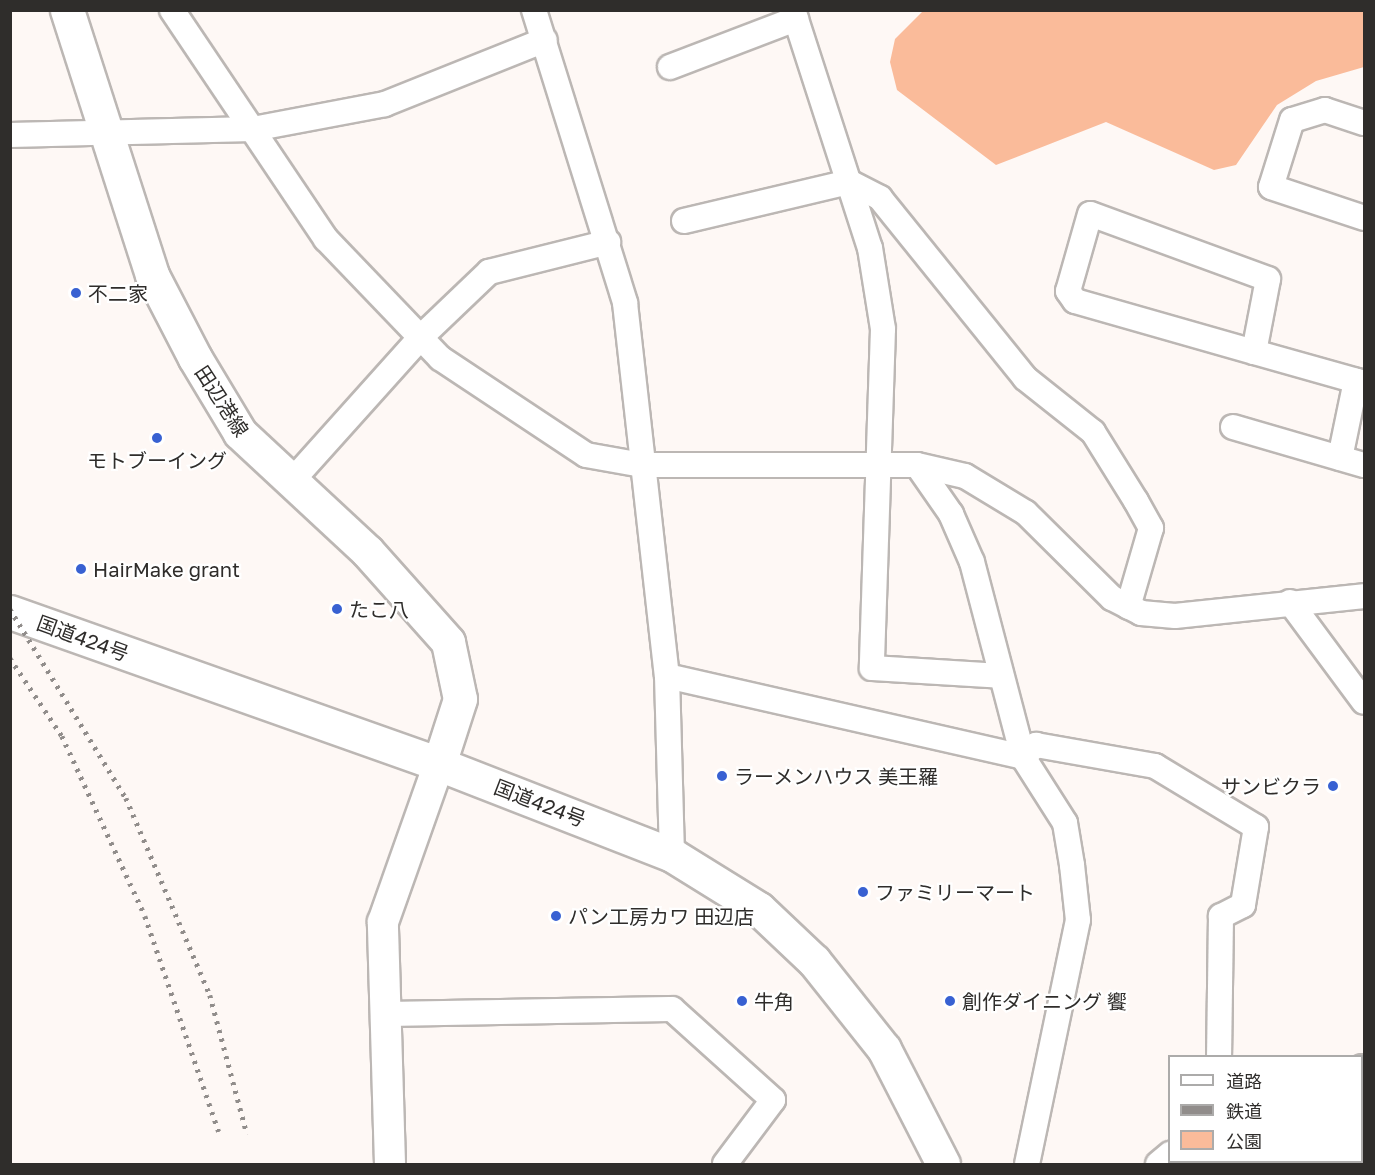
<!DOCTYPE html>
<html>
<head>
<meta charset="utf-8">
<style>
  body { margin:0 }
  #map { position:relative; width:1375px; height:1175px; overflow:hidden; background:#fef8f5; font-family:"Golos Text","Noto Sans JP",sans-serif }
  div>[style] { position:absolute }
  .green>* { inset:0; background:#fabb9a }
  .roads { filter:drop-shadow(2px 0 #bcb7b4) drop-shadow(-2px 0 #bcb7b4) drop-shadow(0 2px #bcb7b4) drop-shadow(0 -2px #bcb7b4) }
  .minor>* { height:24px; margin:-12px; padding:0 12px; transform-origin:12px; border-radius:12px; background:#fff }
  .tertiary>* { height:30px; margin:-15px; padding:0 15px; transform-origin:15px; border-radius:15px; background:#fff }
  .secondary>* { height:33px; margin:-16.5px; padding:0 16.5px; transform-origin:16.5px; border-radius:16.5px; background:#fff }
  .trunk>* { height:33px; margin:-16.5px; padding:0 16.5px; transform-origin:16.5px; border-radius:16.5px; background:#fff }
  .rail>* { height:4.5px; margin-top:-2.25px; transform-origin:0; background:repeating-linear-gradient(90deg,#918d8b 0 3px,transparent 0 9px) }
  .dots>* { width:16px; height:16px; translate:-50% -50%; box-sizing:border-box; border:3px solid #fff; border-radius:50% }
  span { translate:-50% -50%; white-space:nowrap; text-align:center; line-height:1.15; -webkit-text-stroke:4.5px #fff; paint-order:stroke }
  .poi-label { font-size:20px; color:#2f2d2b }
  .left { translate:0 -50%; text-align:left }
  .right { translate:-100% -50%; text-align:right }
  .street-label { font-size:20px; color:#2f2d2b }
  .frame { position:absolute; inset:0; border:12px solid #2f2d2b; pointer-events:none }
  .legend { position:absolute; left:1168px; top:1055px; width:195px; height:108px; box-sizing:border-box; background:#fff; border:2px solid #acabaa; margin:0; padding:8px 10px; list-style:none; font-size:18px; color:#2f2d2b }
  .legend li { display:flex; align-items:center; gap:12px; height:30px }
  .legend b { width:30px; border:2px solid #acabaa }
</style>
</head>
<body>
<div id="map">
  <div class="green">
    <i style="clip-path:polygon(923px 11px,1364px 11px,1364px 67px,1316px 81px,1277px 105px,1236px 165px,1214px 170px,1106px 122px,996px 165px,897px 90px,890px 62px,895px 39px)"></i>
  </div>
  <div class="roads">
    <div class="minor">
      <i style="left:172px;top:10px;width:276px;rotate:56.1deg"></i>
      <i style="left:326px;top:239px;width:165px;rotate:46.2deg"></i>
      <i style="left:440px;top:358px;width:175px;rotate:33.6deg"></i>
      <i style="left:586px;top:455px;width:57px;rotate:10.1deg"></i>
      <i style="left:642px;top:465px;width:275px"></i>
      <i style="left:917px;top:465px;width:49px;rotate:12.9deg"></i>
      <i style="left:965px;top:476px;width:71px;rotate:31.2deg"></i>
      <i style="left:1026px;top:513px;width:121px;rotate:44.7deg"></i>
      <i style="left:1112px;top:598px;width:33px;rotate:27deg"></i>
      <i style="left:1141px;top:613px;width:34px;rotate:5deg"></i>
      <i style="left:1175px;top:616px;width:190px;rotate:-6deg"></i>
      <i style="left:534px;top:10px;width:307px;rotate:72.7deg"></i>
      <i style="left:625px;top:303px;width:375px;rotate:83.6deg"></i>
      <i style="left:667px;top:676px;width:179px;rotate:88.4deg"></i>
      <i style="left:793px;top:10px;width:250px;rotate:72.1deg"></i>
      <i style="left:870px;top:248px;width:82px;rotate:80.9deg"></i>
      <i style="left:883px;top:329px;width:339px;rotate:91.9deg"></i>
      <i style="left:872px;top:668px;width:129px;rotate:3.5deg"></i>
      <i style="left:670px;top:67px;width:135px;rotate:-20.9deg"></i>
      <i style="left:1364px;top:123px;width:41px;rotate:-161.6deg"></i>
      <i style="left:1325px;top:110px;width:34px;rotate:163deg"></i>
      <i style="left:1292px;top:120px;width:70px;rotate:107.4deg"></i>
      <i style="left:1271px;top:187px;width:98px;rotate:18.4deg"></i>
      <i style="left:10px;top:135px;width:243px;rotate:-1.4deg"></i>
      <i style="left:253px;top:129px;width:134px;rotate:-10.7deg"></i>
      <i style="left:385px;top:104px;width:172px;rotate:-21.8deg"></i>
      <i style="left:684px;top:221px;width:170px;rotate:-13.3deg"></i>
      <i style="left:849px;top:182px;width:35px;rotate:27deg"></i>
      <i style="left:880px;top:198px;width:231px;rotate:51.1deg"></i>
      <i style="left:1025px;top:378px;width:87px;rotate:38.5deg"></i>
      <i style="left:1093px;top:432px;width:81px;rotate:58.1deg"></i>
      <i style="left:1136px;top:501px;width:31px;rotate:61deg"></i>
      <i style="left:1151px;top:528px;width:82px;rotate:106.2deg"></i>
      <i style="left:1254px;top:352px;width:74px;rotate:-79.1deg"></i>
      <i style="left:1268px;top:279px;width:189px;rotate:-159.9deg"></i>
      <i style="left:1090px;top:214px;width:80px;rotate:105.9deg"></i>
      <i style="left:1068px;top:291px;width:12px;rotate:55deg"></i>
      <i style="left:1075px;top:301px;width:186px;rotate:15.9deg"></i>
      <i style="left:1254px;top:352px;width:114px;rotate:15.7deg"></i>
      <i style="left:1233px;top:427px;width:136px;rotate:16.2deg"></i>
      <i style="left:1340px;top:458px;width:79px;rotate:-78.3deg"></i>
      <i style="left:917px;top:465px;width:60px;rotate:55.2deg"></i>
      <i style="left:951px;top:514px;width:52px;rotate:66.4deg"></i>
      <i style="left:972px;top:562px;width:202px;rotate:75.3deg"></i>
      <i style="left:1023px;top:757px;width:78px;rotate:57.5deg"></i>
      <i style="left:1065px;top:823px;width:43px;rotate:80.5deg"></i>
      <i style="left:1072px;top:865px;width:55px;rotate:83.8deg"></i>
      <i style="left:1078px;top:920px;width:249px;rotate:101.8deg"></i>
      <i style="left:290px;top:483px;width:198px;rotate:-48.1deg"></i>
      <i style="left:422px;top:336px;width:93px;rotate:-43.7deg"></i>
      <i style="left:489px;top:272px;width:123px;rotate:-14.1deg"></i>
      <i style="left:1290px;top:602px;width:124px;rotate:53.5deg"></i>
      <i style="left:667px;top:676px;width:365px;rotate:12.8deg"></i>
      <i style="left:1023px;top:757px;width:18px;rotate:-43deg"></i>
      <i style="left:1036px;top:745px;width:121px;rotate:10deg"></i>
      <i style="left:1155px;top:766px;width:118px;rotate:31.1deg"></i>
      <i style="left:1256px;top:827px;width:79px;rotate:99.5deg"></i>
      <i style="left:1243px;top:905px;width:25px;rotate:153deg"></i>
      <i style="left:1221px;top:916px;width:140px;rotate:90.8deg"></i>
      <i style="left:385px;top:1014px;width:287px;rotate:-1deg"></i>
      <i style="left:672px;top:1009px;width:136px;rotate:42deg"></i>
      <i style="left:773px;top:1100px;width:80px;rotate:126.9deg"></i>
      <i style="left:1362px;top:1067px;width:2px"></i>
      <i style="left:1362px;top:1126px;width:2px"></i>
      <i style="left:1158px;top:1164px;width:16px;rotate:-40deg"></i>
    </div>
    <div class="tertiary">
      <i style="left:390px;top:1164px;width:242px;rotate:-91.7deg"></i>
      <i style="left:383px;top:922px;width:168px;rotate:-70.5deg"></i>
    </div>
    <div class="secondary">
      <i style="left:67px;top:10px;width:278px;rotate:72.2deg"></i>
      <i style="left:152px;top:275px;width:93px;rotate:62.6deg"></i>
      <i style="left:195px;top:358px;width:87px;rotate:59deg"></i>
      <i style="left:240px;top:433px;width:173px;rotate:42.9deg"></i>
      <i style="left:367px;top:551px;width:122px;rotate:48.3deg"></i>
      <i style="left:448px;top:642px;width:58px;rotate:78.1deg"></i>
      <i style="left:460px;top:699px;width:68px;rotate:107.9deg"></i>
    </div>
    <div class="trunk">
      <i style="left:10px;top:612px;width:455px;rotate:19.5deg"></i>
      <i style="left:439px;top:764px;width:250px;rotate:21.3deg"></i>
      <i style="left:672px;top:855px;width:102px;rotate:31.8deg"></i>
      <i style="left:759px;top:909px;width:76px;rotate:43.4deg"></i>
      <i style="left:814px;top:961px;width:112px;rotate:51.5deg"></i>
      <i style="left:884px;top:1049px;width:129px;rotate:62.8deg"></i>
    </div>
  </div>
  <div class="rail">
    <i style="left:10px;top:609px;width:222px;rotate:58.5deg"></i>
    <i style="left:126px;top:798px;width:214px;rotate:66.9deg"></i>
    <i style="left:210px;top:995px;width:144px;rotate:75.1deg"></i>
    <i style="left:10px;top:658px;width:94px;rotate:56.3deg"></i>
    <i style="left:62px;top:736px;width:198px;rotate:65.2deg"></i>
    <i style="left:145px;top:916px;width:228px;rotate:71.1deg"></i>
  </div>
  <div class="dots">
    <i style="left:76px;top:293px;background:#3861d2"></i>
    <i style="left:157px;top:438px;background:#3861d2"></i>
    <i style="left:81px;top:569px;background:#3861d2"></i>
    <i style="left:337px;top:609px;background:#3861d2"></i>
    <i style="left:722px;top:776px;background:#3861d2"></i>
    <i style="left:1333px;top:786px;background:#3861d2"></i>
    <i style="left:863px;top:892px;background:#3861d2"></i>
    <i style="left:556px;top:916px;background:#3861d2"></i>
    <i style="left:742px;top:1001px;background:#3861d2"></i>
    <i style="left:950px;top:1001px;background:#3861d2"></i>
  </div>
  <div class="poi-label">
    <span class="left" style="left:88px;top:293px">不二家</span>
    <span style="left:157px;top:460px">モトブーイング</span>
    <span class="left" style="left:93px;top:569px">HairMake grant</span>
    <span class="left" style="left:349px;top:609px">たこ八</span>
    <span class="left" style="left:734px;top:776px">ラーメンハウス 美王羅</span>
    <span class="right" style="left:1321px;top:786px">サンビクラ</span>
    <span class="left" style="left:875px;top:892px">ファミリーマート</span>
    <span class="left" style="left:568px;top:916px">パン工房カワ 田辺店</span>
    <span class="left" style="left:754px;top:1001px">牛角</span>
    <span class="left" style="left:962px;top:1001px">創作ダイニング 饗</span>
  </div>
  <div class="street-label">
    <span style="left:222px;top:401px;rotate:57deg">田辺港線</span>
    <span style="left:83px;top:638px;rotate:20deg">国道424号</span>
    <span style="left:540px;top:803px;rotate:21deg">国道424号</span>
  </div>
  <div class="frame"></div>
  <ul class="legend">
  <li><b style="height:8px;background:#fff"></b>道路</li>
  <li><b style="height:8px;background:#918d8b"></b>鉄道</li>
  <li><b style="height:16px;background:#fabb9a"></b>公園</li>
  </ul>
</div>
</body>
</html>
